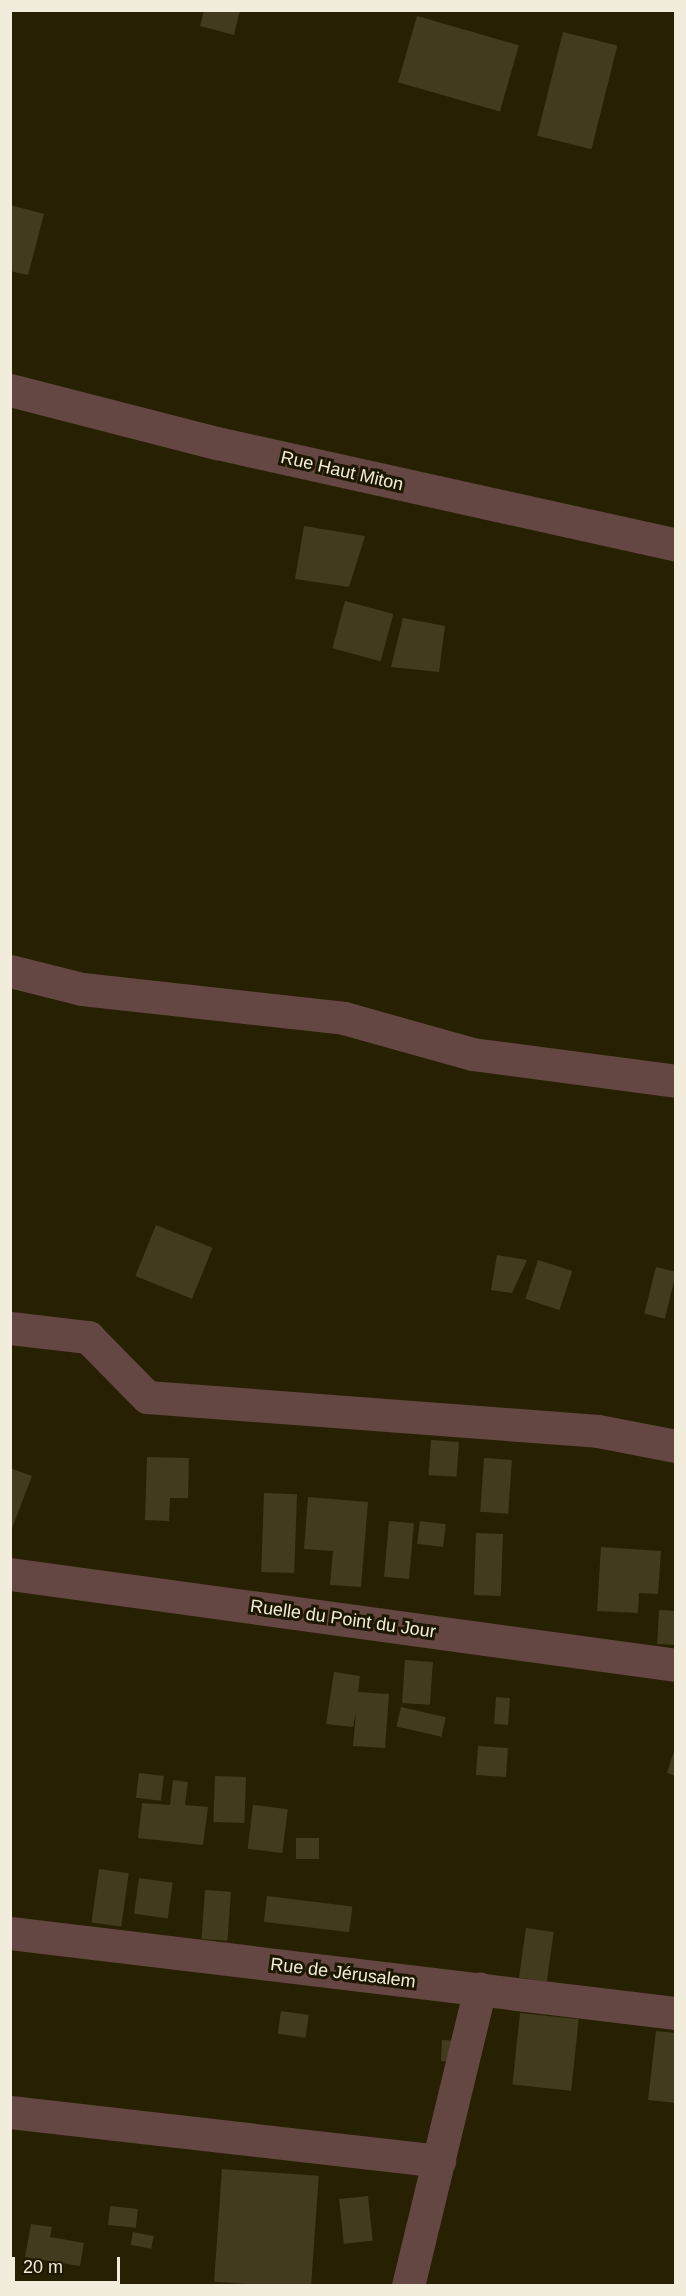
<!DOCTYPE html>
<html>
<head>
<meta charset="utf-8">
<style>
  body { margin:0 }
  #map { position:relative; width:686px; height:2296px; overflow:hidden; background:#282003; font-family:Helvetica,sans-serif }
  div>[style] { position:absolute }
  .building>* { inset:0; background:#433b1e; transform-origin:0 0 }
  .minor>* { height:33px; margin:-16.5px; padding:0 16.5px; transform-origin:16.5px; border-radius:16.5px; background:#644742 }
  span { translate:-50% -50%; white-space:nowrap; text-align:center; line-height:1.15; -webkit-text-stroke:6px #1e1700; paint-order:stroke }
  .street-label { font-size:18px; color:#f1ecdb }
  .frame { position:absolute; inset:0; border:12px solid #f1ecdb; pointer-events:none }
  .scale { position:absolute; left:12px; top:2257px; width:108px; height:27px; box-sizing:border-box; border:3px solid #f1ecdb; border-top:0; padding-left:8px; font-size:18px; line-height:21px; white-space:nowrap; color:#f1ecdb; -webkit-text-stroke:4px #1e1700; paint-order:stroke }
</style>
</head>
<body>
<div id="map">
  <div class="building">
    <i style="clip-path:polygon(204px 10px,240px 10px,234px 35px,200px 26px)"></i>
    <i style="left:417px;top:16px;width:106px;height:69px;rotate:16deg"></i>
    <i style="left:563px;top:32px;width:56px;height:107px;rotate:14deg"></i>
    <i style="clip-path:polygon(10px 205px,44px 214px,28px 275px,10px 271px)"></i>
    <i style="clip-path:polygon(304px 526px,365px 536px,349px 587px,295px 579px)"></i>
    <i style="left:345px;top:601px;width:50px;height:49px;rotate:15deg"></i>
    <i style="clip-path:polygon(403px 618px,445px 626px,439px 672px,391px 667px)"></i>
    <i style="left:156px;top:1225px;width:61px;height:55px;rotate:22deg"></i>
    <i style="clip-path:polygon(497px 1255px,527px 1260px,512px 1293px,491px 1290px)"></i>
    <i style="left:538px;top:1260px;width:36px;height:41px;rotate:18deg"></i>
    <i style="left:656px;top:1267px;width:21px;height:48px;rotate:14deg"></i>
    <i style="left:431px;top:1440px;width:28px;height:35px;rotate:4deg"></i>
    <i style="clip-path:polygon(147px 1457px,189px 1458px,188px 1498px,170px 1498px,169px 1521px,145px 1520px)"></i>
    <i style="left:484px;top:1458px;width:28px;height:54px;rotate:4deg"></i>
    <i style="clip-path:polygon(10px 1468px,32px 1476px,11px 1531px,10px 1531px)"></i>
    <i style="left:264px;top:1493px;width:33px;height:79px;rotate:2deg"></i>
    <i style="clip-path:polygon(308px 1497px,368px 1502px,361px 1587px,330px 1585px,333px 1551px,304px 1549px)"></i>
    <i style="left:389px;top:1521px;width:25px;height:56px;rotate:5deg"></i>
    <i style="left:420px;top:1521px;width:26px;height:23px;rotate:7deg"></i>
    <i style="left:476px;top:1533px;width:27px;height:62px;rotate:2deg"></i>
    <i style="clip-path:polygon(601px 1547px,661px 1551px,658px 1594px,639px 1593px,638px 1613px,597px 1611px)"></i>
    <i style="left:659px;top:1610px;width:17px;height:34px;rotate:3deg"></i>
    <i style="left:405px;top:1660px;width:28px;height:43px;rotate:4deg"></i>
    <i style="clip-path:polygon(334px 1672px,360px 1676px,358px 1692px,389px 1694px,385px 1748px,353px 1746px,356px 1711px,353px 1727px,326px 1724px)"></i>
    <i style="left:496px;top:1697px;width:14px;height:27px;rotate:4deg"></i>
    <i style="left:401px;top:1707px;width:46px;height:20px;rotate:13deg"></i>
    <i style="left:478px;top:1746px;width:30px;height:29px;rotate:4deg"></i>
    <i style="clip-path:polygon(675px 1748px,676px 1748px,676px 1776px,667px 1773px)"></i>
    <i style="left:139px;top:1773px;width:25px;height:25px;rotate:7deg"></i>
    <i style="left:215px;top:1776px;width:31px;height:46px;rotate:2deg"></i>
    <i style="clip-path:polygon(173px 1780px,188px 1782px,185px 1805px,208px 1807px,203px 1845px,138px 1838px,142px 1803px,170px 1805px)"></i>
    <i style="left:253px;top:1805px;width:35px;height:44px;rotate:7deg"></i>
    <i style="left:296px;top:1838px;width:23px;height:21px"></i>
    <i style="left:99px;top:1869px;width:30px;height:54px;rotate:8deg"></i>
    <i style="left:139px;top:1878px;width:34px;height:36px;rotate:8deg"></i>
    <i style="left:205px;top:1890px;width:26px;height:49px;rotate:4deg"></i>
    <i style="left:267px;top:1896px;width:86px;height:26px;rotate:7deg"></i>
    <i style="left:526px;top:1928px;width:28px;height:50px;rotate:8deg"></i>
    <i style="left:281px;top:2011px;width:28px;height:23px;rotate:8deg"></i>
    <i style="left:520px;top:2013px;width:59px;height:72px;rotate:6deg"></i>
    <i style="clip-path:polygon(656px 2031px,676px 2033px,676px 2103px,648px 2100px)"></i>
    <i style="left:442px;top:2040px;width:19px;height:21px;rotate:3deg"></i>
    <i style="left:222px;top:2169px;width:97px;height:113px;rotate:4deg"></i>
    <i style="left:368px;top:2196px;width:45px;height:29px;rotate:84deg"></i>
    <i style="left:110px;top:2206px;width:28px;height:19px;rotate:6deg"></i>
    <i style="clip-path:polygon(31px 2224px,52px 2227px,50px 2237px,84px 2243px,80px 2266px,25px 2257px)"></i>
    <i style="left:133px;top:2232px;width:21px;height:13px;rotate:11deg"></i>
  </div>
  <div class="minor">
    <i style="left:10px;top:390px;width:214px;rotate:14.4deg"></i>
    <i style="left:217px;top:443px;width:470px;rotate:12.5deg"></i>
    <i style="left:10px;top:971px;width:74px;rotate:14deg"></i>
    <i style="left:82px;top:989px;width:264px;rotate:6.3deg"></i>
    <i style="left:344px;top:1018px;width:133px;rotate:15.7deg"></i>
    <i style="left:472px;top:1054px;width:206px;rotate:7.5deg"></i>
    <i style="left:10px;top:1328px;width:79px;rotate:6.6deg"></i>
    <i style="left:88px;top:1337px;width:84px;rotate:45.5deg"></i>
    <i style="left:147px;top:1397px;width:452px;rotate:4.3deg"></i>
    <i style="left:598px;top:1431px;width:79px;rotate:10.9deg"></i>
    <i style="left:10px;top:1574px;width:672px;rotate:7.78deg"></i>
    <i style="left:10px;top:1933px;width:671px;rotate:6.85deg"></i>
    <i style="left:10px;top:2112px;width:432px;rotate:6.5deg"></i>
    <i style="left:408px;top:2286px;width:306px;rotate:-76.4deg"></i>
  </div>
  <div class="street-label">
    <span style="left:342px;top:471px;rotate:13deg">Rue Haut Miton</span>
    <span style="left:343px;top:1619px;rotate:8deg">Ruelle du Point du Jour</span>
    <span style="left:343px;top:1973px;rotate:7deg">Rue de Jérusalem</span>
  </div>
  <div class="frame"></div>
  <div class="scale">20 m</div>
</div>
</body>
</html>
